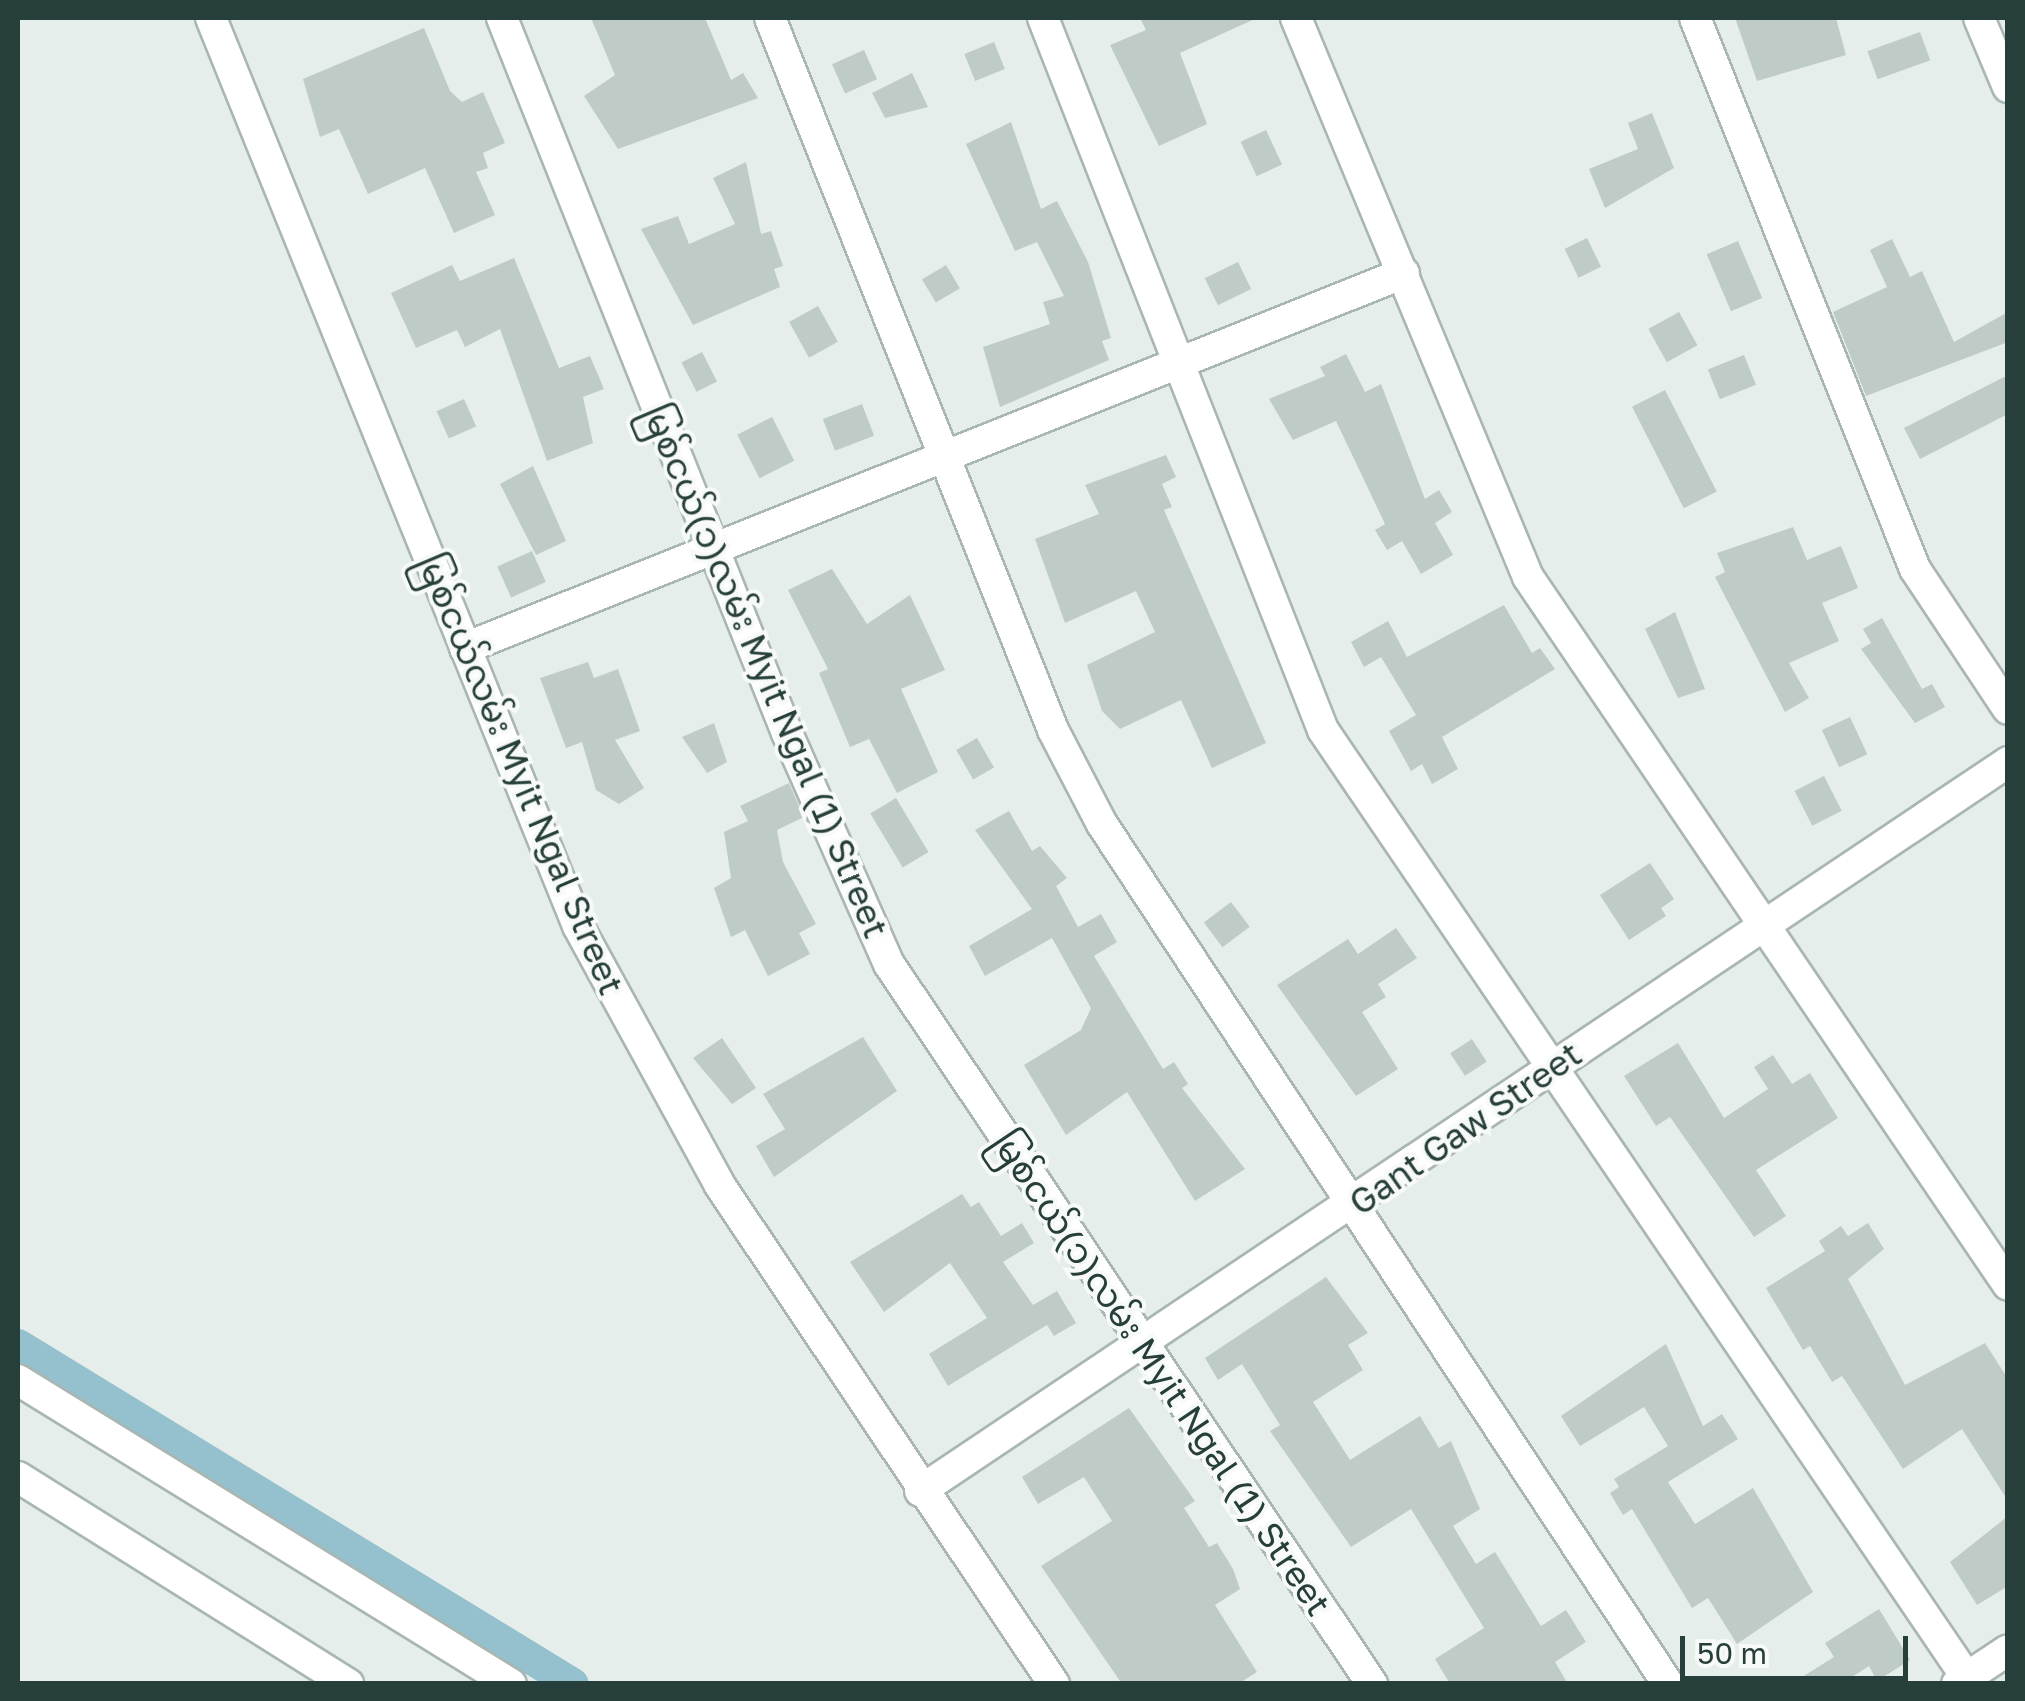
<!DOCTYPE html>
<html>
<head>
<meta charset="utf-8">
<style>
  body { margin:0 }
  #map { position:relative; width:2025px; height:1701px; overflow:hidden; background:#e6eeeb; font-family:"Golos Text","Noto Sans Myanmar",sans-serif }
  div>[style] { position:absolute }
  .canal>* { height:32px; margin:-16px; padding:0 16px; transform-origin:16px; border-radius:16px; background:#94c1cd }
  .building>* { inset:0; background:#bfcbc7; transform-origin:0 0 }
  .roads { filter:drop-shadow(2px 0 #a9b6b2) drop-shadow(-2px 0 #a9b6b2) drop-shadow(0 2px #a9b6b2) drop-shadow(0 -2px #a9b6b2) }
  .minor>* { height:30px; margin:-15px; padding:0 15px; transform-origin:15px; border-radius:15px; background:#fff }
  span { translate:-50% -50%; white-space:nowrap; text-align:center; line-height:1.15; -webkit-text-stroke:8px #f7faf9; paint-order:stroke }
  .street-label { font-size:35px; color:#273f3a }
  .frame { position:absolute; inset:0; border:20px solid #273f3a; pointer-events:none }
  .scale { position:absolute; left:1680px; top:1636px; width:228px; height:45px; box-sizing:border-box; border:5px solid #273f3a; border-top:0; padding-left:12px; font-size:30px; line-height:35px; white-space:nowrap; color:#273f3a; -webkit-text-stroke:8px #f7faf9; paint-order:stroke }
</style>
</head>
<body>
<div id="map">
  <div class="canal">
    <i style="left:18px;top:1345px;width:650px;rotate:31.42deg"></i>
  </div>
  <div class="building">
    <i style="clip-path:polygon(591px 18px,705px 18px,731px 80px,743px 73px,758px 98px,618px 149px,584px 96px,615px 75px)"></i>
    <i style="clip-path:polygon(1140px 18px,1257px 18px,1180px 53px,1207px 124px,1159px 146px,1110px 45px,1146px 30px)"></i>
    <i style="clip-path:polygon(1735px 18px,1836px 18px,1846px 55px,1757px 81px)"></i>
    <i style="clip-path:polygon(424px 28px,450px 91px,462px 102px,483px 92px,505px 143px,483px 153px,488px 168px,476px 172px,495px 215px,454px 233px,425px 168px,368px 194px,339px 129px,320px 137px,303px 79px)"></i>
    <i style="left:1920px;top:32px;width:30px;height:56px;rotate:70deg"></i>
    <i style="left:994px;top:42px;width:29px;height:32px;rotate:68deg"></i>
    <i style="left:864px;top:50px;width:32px;height:35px;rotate:66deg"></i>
    <i style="clip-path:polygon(912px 73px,928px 107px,885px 118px,872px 93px)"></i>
    <i style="clip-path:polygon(1652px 113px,1674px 168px,1605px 208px,1589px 169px,1638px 149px,1628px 123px)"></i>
    <i style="clip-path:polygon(1011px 122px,1041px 209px,1057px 201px,1088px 262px,1111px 338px,1102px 341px,1109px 360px,1000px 407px,983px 347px,1050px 324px,1043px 302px,1064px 296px,1037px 242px,1015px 251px,966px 144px)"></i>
    <i style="left:1266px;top:130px;width:38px;height:28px;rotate:65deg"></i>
    <i style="clip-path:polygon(746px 162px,761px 234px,771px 231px,783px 266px,774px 269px,780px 287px,693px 325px,641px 229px,678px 216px,689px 244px,735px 224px,713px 178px)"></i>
    <i style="left:1587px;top:238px;width:32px;height:25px;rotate:64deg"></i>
    <i style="clip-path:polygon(1892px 239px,1910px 277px,1922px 271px,1954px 342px,2008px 312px,2008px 342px,1866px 396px,1833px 312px,1887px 287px,1870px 250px)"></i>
    <i style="left:1738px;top:241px;width:62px;height:34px;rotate:67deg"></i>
    <i style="clip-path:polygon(514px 258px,559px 368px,590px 356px,604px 389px,583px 397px,593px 443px,547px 461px,500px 329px,465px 347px,457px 330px,416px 348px,391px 293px,452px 265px,460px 281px)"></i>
    <i style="left:1238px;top:262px;width:30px;height:37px;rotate:64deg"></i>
    <i style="left:946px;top:265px;width:27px;height:28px;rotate:59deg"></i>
    <i style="left:818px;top:306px;width:41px;height:33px;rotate:61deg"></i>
    <i style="left:1679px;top:312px;width:38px;height:35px;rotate:61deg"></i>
    <i style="left:702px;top:352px;width:33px;height:23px;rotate:63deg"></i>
    <i style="clip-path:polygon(1346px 354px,1365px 392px,1381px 384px,1425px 499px,1439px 490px,1452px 512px,1435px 523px,1453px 555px,1421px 574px,1402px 541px,1387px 550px,1375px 530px,1385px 524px,1336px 421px,1293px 440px,1269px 399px,1325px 376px,1320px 367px)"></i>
    <i style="left:1744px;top:355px;width:32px;height:39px;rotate:68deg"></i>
    <i style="clip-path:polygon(2008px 375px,2008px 414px,1920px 459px,1904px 428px)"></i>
    <i style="left:1665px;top:390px;width:114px;height:37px;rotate:63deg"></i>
    <i style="left:464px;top:399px;width:30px;height:30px;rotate:66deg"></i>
    <i style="left:862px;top:404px;width:34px;height:42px;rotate:69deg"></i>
    <i style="left:772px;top:417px;width:49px;height:39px;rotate:63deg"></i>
    <i style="clip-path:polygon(1166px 455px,1176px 477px,1162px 484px,1172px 507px,1164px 510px,1266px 743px,1212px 768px,1181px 700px,1120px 729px,1102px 711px,1087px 665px,1155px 632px,1136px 591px,1065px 623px,1035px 539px,1099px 514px,1085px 485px)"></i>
    <i style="clip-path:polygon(533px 466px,566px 541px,536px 555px,500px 484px)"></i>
    <i style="clip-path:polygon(1793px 527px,1807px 560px,1841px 546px,1858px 588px,1822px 603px,1839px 641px,1789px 663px,1809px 698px,1785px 712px,1715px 577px,1725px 572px,1717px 553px)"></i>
    <i style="left:532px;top:551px;width:34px;height:38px;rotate:66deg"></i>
    <i style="clip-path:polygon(832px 569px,867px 624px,910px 595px,945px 670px,901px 689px,938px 772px,897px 793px,869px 739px,850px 747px,819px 673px,828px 669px,788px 590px)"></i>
    <i style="clip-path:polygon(1504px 605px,1532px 653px,1540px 648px,1555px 669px,1442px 737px,1458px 769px,1432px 784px,1422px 764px,1411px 771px,1389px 731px,1416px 715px,1381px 657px,1364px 667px,1351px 642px,1388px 621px,1407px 657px)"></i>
    <i style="clip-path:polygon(1675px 612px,1705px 689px,1678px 698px,1645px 629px)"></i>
    <i style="clip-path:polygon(1882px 618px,1922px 689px,1932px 684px,1945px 707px,1915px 723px,1861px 649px,1871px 643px,1863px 629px)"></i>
    <i style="clip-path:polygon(588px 662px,594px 678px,618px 669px,640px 731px,615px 740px,644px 788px,619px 804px,596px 790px,582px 742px,566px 748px,540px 678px)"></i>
    <i style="left:1850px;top:717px;width:41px;height:31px;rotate:65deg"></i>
    <i style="clip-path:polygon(714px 723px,727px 762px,707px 773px,682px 737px)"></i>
    <i style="left:977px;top:738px;width:34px;height:24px;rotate:60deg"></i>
    <i style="left:1824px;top:776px;width:39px;height:33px;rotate:63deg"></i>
    <i style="clip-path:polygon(789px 783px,804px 817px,777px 830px,783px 862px,816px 924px,799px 933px,810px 954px,768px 976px,745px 930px,731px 937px,714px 888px,731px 878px,724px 832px,748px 821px,740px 806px)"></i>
    <i style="left:896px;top:798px;width:63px;height:30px;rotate:59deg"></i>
    <i style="clip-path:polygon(1009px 811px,1032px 851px,1040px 846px,1067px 878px,1056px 886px,1078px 927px,1101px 914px,1117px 942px,1094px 956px,1163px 1069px,1174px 1062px,1188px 1084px,1182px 1088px,1245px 1169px,1195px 1201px,1127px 1092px,1066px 1135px,1024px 1065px,1081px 1030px,1091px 1008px,1052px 938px,985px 976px,969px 946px,1032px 909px,975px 830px)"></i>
    <i style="clip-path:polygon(1650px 863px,1674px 899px,1661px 908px,1666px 916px,1629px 940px,1600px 895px)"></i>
    <i style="left:1231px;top:902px;width:31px;height:34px;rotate:53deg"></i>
    <i style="clip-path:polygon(1396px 928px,1417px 958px,1378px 984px,1386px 997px,1362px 1012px,1398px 1069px,1356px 1096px,1277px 985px,1348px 939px,1358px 954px)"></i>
    <i style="clip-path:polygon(863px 1037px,897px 1091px,774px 1177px,756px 1146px,785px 1129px,763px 1094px)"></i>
    <i style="clip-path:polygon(722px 1038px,756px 1088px,732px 1104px,693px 1058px)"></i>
    <i style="left:1472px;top:1039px;width:27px;height:26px;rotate:57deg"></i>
    <i style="clip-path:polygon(1678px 1043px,1724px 1118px,1768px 1089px,1754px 1067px,1773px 1055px,1792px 1084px,1810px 1073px,1838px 1118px,1756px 1170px,1786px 1216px,1754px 1237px,1670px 1117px,1656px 1126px,1624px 1076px)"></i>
    <i style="clip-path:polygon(962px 1194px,971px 1207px,979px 1202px,1001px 1236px,1022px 1223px,1034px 1243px,1003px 1262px,1033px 1305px,1057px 1291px,1076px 1323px,1054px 1336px,1047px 1325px,948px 1386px,929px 1354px,987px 1318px,950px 1263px,884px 1312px,850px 1262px)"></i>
    <i style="clip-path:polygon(1868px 1223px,1884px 1249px,1848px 1279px,1905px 1385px,1985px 1343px,2008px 1379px,2008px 1501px,1962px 1429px,1903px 1469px,1842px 1376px,1832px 1382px,1810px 1346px,1803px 1350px,1766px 1288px,1825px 1251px,1819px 1241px,1841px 1226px,1848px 1236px)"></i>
    <i style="clip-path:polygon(1326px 1277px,1368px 1333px,1348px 1345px,1363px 1370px,1313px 1402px,1350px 1460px,1420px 1416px,1439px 1448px,1451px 1441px,1480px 1509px,1453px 1526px,1476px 1564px,1495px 1552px,1541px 1626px,1566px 1610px,1586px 1642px,1555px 1662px,1568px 1684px,1450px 1684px,1435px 1659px,1484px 1628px,1411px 1509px,1351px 1547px,1270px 1431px,1280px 1425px,1242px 1364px,1218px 1380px,1205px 1358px)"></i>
    <i style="clip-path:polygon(1666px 1344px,1703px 1426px,1722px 1414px,1738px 1439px,1668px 1482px,1695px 1524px,1753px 1488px,1813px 1592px,1737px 1644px,1708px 1598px,1692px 1608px,1632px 1509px,1623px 1515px,1610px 1493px,1619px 1487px,1614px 1479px,1668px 1446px,1644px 1407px,1580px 1446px,1561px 1416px)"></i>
    <i style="clip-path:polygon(1129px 1408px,1195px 1501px,1184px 1508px,1209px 1547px,1217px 1543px,1233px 1569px,1240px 1589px,1215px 1605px,1257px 1672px,1238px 1684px,1122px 1684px,1041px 1566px,1112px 1521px,1084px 1477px,1038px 1504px,1022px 1477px)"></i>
    <i style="clip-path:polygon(2008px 1516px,2008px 1586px,1977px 1605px,1950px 1562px)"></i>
    <i style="clip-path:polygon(1879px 1609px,1910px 1660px,1877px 1681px,1869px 1666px,1841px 1684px,1791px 1684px,1834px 1657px,1825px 1643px)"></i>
  </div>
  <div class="roads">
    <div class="minor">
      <i style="left:211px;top:18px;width:979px;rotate:67.99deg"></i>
      <i style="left:578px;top:926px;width:294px;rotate:61.3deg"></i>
      <i style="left:719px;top:1184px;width:602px;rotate:56.18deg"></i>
      <i style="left:502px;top:18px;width:770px;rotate:68.27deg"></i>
      <i style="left:787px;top:733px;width:253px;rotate:66.2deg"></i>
      <i style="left:889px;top:964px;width:867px;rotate:56.14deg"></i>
      <i style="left:770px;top:18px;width:766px;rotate:68.32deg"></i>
      <i style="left:1053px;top:730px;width:106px;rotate:62.5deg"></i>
      <i style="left:1102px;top:824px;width:1030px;rotate:56.65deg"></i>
      <i style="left:1043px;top:18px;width:765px;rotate:68.53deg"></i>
      <i style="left:1323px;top:730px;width:1153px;rotate:55.81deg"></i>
      <i style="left:1296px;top:18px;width:605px;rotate:67.46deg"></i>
      <i style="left:1528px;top:577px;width:855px;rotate:55.86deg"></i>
      <i style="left:1695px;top:18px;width:593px;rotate:68.23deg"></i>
      <i style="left:1915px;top:569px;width:168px;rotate:56.4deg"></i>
      <i style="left:1979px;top:18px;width:75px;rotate:67.2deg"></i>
      <i style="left:465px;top:648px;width:1011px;rotate:-21.77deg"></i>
      <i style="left:18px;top:1380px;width:579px;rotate:31.66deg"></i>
      <i style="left:18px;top:1477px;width:390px;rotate:32.1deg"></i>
      <i style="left:920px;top:1491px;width:1310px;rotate:-33.82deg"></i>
      <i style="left:1957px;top:1684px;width:61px;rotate:-33.7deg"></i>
    </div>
  </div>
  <div class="street-label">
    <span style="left:766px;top:671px;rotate:67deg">မြစ်ငယ်(၁)လမ်း Myit Ngal (1) Street</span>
    <span style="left:521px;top:774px;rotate:67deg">မြစ်ငယ်လမ်း Myit Ngal Street</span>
    <span style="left:1465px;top:1128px;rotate:-35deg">Gant Gaw Street</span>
    <span style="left:1162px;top:1373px;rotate:56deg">မြစ်ငယ်(၁)လမ်း Myit Ngal (1) Street</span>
  </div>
  <div class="frame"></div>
  <div class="scale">50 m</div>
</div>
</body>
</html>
